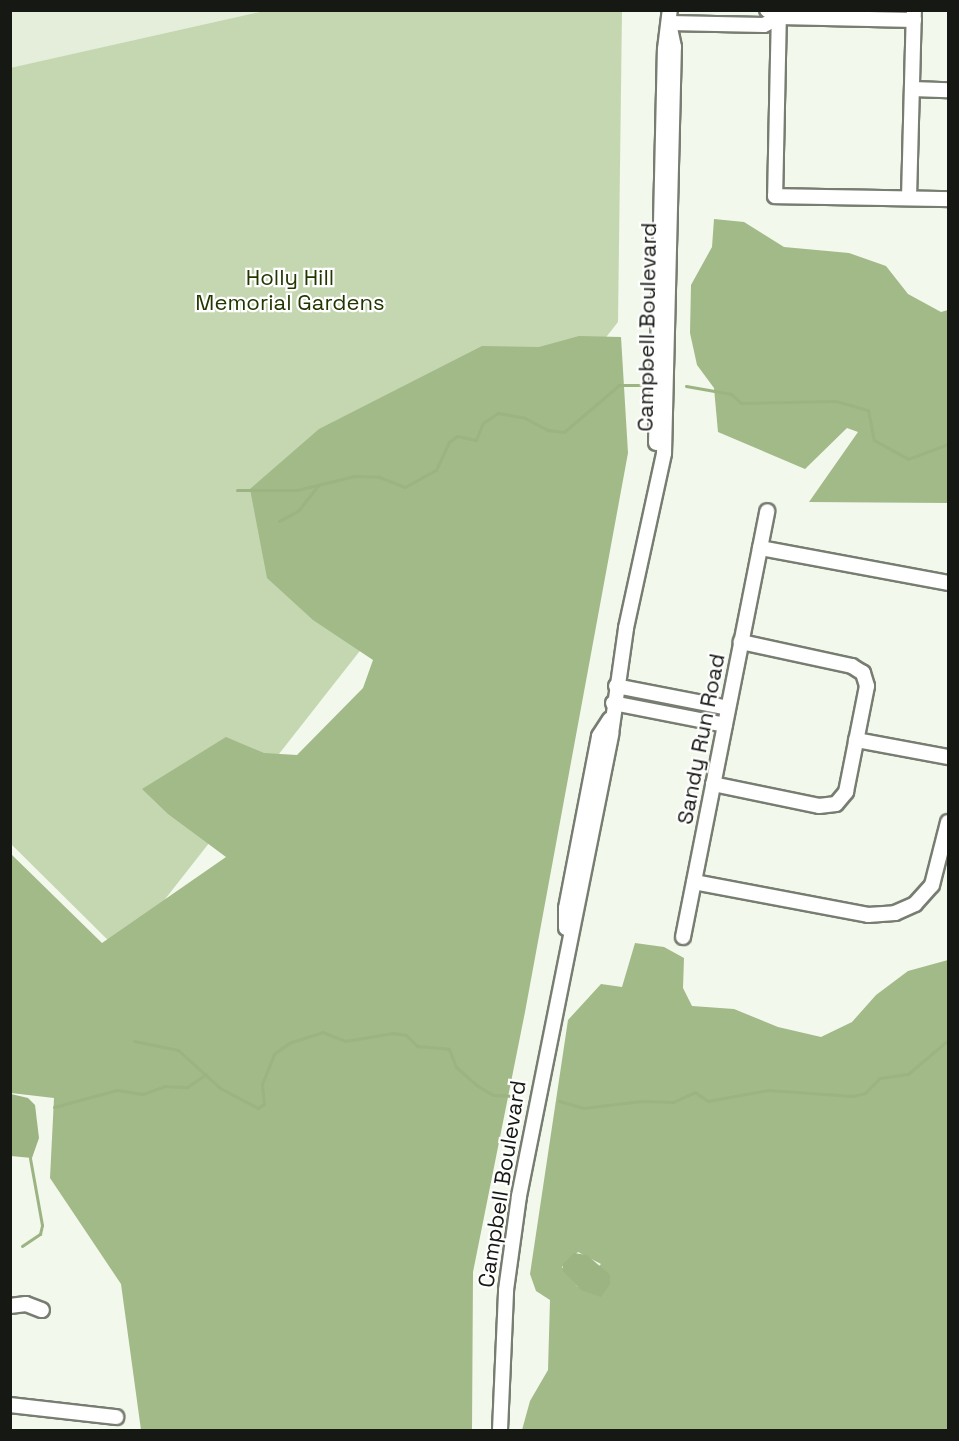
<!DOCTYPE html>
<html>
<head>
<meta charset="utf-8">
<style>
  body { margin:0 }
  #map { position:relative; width:959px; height:1441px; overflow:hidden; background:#f2f8eb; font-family:"Space Grotesk",sans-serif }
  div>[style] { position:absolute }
  .built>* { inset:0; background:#e5eeda }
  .green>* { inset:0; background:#c5d7b1 }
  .forest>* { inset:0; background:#a2b988 }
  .water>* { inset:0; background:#9cb382 }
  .stream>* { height:3px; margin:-1.5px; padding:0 1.5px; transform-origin:1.5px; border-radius:1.5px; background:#9cb382 }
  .roads { filter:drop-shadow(2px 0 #777d71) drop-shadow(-2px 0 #777d71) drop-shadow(0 2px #777d71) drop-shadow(0 -2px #777d71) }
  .minor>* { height:14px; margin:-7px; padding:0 7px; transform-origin:7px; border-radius:7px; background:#fff }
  span { translate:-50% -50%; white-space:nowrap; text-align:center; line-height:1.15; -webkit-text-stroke:4.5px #fff; paint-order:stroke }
  .park-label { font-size:22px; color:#233600 }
  .street-label { font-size:22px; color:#161814 }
  .frame { position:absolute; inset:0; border:12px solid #161814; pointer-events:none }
</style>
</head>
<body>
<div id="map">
  <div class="built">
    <i style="clip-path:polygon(11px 10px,264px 11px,11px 68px)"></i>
  </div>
  <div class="green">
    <i style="clip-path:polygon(264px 11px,622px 11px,618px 322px,122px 954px,11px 844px,10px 68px)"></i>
  </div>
  <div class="forest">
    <i style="clip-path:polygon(714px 219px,744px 222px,784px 247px,849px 253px,886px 266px,908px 294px,941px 312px,948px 310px,948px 503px,809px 502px,858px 432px,847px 428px,805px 469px,718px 432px,714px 388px,697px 365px,690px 333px,691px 285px,712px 247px)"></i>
    <i style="clip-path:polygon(579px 336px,621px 337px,628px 453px,525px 1012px,473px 1272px,472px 1430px,141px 1430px,121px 1284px,50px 1178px,54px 1098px,11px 1093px,11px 854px,102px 943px,226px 857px,168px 814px,142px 789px,226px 737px,264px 753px,297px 755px,363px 688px,373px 660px,313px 620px,267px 578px,250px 489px,319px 429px,482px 346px,539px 347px)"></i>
    <i style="clip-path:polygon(evenodd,635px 943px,664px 947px,684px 958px,683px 988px,692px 1006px,734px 1009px,778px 1027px,821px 1037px,852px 1022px,876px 995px,908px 971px,948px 960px,948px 1430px,522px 1430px,530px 1401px,548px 1370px,550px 1300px,536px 1291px,530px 1274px,568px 1020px,601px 984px,622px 987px,635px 943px,578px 1252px,601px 1264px,578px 1287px,562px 1267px,578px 1252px)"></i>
  </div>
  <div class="water">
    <i style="clip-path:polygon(11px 1094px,28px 1098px,35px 1105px,39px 1138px,32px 1158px,11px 1156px)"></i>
    <i style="clip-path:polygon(574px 1253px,587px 1255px,610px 1275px,610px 1284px,601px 1297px,581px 1290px,563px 1271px,563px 1264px)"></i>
  </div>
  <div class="stream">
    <i style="left:686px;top:386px;width:46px;rotate:10.1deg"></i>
    <i style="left:731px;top:394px;width:13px;rotate:42deg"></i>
    <i style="left:741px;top:403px;width:95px;rotate:-1.2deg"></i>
    <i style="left:836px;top:401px;width:33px;rotate:16deg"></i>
    <i style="left:868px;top:410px;width:31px;rotate:79deg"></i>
    <i style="left:874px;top:440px;width:39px;rotate:29deg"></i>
    <i style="left:908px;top:459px;width:43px;rotate:-20.6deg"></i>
    <i style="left:237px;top:490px;width:60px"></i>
    <i style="left:297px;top:490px;width:59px;rotate:-13.8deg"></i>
    <i style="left:354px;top:476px;width:25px;rotate:2deg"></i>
    <i style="left:379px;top:477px;width:28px;rotate:21deg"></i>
    <i style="left:405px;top:487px;width:35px;rotate:-29deg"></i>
    <i style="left:436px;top:470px;width:31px;rotate:-65deg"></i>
    <i style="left:449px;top:442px;width:10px;rotate:-37deg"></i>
    <i style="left:457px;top:436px;width:19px;rotate:12deg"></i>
    <i style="left:476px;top:440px;width:18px;rotate:-68deg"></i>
    <i style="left:483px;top:423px;width:18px;rotate:-34deg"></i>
    <i style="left:498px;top:413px;width:27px;rotate:10deg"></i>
    <i style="left:525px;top:418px;width:26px;rotate:28deg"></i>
    <i style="left:548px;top:430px;width:16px;rotate:7deg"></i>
    <i style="left:564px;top:432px;width:72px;rotate:-40.5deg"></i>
    <i style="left:619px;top:385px;width:22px"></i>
    <i style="left:279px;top:521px;width:21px;rotate:-28deg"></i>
    <i style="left:298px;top:511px;width:33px;rotate:-52deg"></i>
    <i style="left:134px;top:1041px;width:45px;rotate:11.6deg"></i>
    <i style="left:178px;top:1050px;width:57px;rotate:42.1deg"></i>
    <i style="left:220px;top:1088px;width:43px;rotate:27.8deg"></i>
    <i style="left:258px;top:1108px;width:7px;rotate:-34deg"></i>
    <i style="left:264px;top:1104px;width:20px;rotate:-96deg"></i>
    <i style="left:262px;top:1084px;width:32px;rotate:-68deg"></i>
    <i style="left:274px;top:1054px;width:19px;rotate:-36deg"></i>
    <i style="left:289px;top:1043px;width:35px;rotate:-18deg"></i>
    <i style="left:322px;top:1032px;width:25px;rotate:21deg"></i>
    <i style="left:345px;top:1041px;width:49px;rotate:-9.5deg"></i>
    <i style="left:393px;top:1033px;width:13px;rotate:9deg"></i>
    <i style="left:406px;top:1035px;width:16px;rotate:45deg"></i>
    <i style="left:417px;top:1046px;width:32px;rotate:5deg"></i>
    <i style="left:449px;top:1049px;width:19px;rotate:69deg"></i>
    <i style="left:456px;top:1067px;width:29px;rotate:41deg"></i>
    <i style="left:478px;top:1086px;width:17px;rotate:31deg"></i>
    <i style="left:493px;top:1095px;width:21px;rotate:3deg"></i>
    <i style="left:559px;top:1101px;width:25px;rotate:16deg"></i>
    <i style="left:583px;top:1108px;width:59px;rotate:-6.8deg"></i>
    <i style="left:642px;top:1101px;width:31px;rotate:2deg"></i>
    <i style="left:673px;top:1102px;width:24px;rotate:-24deg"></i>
    <i style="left:695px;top:1092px;width:16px;rotate:35deg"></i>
    <i style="left:708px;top:1101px;width:61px;rotate:-10.4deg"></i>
    <i style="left:768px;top:1090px;width:85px;rotate:4deg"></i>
    <i style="left:853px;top:1096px;width:12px;rotate:-14deg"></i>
    <i style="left:865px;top:1093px;width:21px;rotate:-45deg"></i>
    <i style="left:880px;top:1078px;width:28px;rotate:-8deg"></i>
    <i style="left:908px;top:1074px;width:52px;rotate:-40.4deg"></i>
    <i style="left:54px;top:1107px;width:65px;rotate:-15.1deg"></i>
    <i style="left:117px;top:1090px;width:26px;rotate:9deg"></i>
    <i style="left:143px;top:1094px;width:23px;rotate:-20deg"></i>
    <i style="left:165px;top:1086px;width:22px;rotate:3deg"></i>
    <i style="left:187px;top:1087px;width:23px;rotate:-34deg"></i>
    <i style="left:22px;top:1246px;width:22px;rotate:-34deg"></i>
    <i style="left:40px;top:1234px;width:9px;rotate:-77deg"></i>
    <i style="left:42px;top:1225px;width:68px;rotate:-100.2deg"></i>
  </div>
  <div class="roads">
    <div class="minor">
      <i style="left:767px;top:10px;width:14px;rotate:30deg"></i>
      <i style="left:779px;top:17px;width:135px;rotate:1.3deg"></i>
      <i style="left:779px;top:10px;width:186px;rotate:91.2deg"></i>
      <i style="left:775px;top:196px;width:173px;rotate:1deg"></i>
      <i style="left:669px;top:23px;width:95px;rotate:1.2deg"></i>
      <i style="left:764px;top:25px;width:17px;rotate:-28deg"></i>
      <i style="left:912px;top:89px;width:36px;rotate:2deg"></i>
      <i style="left:909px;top:198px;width:188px;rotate:-88.5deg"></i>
      <i style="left:656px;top:443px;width:394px;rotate:-88.7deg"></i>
      <i style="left:665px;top:49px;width:39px;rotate:-83deg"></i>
      <i style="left:760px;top:548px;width:191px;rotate:10.5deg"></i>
      <i style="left:616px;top:686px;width:114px;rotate:11.1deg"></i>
      <i style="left:613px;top:703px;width:114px;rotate:11.1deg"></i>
      <i style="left:856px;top:740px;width:94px;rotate:10.5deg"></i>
      <i style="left:713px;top:784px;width:108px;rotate:11.7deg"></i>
      <i style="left:819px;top:806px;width:17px;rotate:-7deg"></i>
      <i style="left:836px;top:804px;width:16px;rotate:-50deg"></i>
      <i style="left:846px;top:792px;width:108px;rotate:-78.8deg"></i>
      <i style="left:867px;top:686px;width:14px;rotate:-107deg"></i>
      <i style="left:863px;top:673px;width:13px;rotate:-148deg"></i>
      <i style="left:852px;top:666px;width:114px;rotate:-167.8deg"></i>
      <i style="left:694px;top:882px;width:177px;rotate:10.7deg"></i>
      <i style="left:868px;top:915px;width:27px;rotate:-4deg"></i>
      <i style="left:895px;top:913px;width:22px;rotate:-24deg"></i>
      <i style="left:915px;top:904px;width:25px;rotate:-48deg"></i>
      <i style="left:932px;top:885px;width:65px;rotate:-75.7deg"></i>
      <i style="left:566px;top:928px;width:20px;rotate:-90deg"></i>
      <i style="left:566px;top:908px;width:175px;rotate:-79.1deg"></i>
      <i style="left:599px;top:736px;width:20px;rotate:-57deg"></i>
      <i style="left:683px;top:937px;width:434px;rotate:-78.8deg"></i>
      <i style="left:10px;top:1306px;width:16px;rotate:-7deg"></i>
      <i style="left:26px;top:1304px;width:17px;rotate:21deg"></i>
      <i style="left:10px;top:1405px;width:107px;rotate:6.5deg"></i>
      <i style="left:500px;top:1430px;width:140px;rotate:-87.5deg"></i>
      <i style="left:506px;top:1290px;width:95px;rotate:-82.1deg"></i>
      <i style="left:519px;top:1196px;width:471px;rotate:-78.7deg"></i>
      <i style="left:611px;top:734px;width:107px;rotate:-81.9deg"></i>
      <i style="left:626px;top:628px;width:179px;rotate:-77.7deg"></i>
      <i style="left:664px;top:453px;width:406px;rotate:-88.6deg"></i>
      <i style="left:674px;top:47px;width:25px;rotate:-102deg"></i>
    </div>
  </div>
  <div class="park-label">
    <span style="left:290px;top:290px">Holly Hill<br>Memorial Gardens</span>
  </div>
  <div class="street-label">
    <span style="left:647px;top:327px;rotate:-89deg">Campbell Boulevard</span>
    <span style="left:701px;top:739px;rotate:-79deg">Sandy Run Road</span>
    <span style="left:502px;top:1184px;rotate:-81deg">Campbell Boulevard</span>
  </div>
  <div class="frame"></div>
</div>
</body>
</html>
